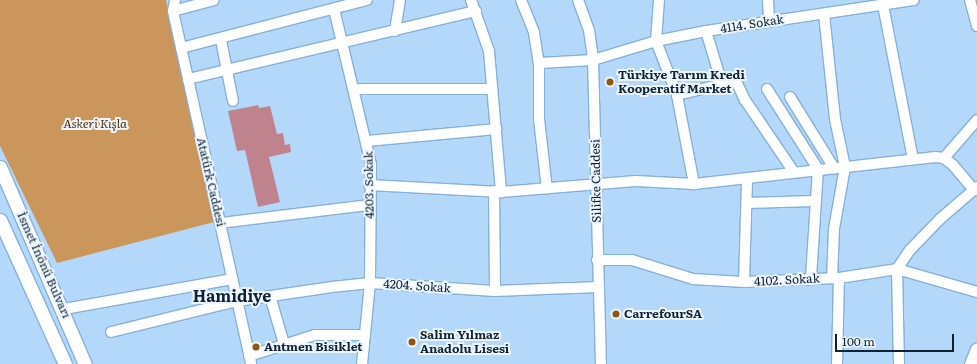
<!DOCTYPE html>
<html>
<head>
<meta charset="utf-8">
<style>
  body { margin:0 }
  #map { position:relative; width:977px; height:364px; overflow:hidden; background:#b4d8fa; font-family:Literata,serif }
  div>[style] { position:absolute }
  .forest>* { inset:0; background:#cb965c }
  .building>* { inset:0; background:#bf838e }
  .roads { filter:drop-shadow(1px 0 #85b1d9) drop-shadow(-1px 0 #85b1d9) drop-shadow(0 1px #85b1d9) drop-shadow(0 -1px #85b1d9) }
  .minor>* { height:10px; margin:-5px; padding:0 5px; transform-origin:5px; border-radius:5px; background:#fff }
  .major>* { height:13px; margin:-6.5px; padding:0 6.5px; transform-origin:6.5px; border-radius:6.5px; background:#fff }
  .dots>* { width:11px; height:11px; translate:-50% -50%; box-sizing:border-box; border:2px solid #edf6fe; border-radius:50% }
  span { translate:-50% -50%; white-space:nowrap; text-align:center; line-height:1.15; -webkit-text-stroke:4px #edf6fe; paint-order:stroke }
  .street-label { font-size:12px; color:#112332 }
  .poi-label { font-size:12px; color:#112332; font-weight:700 }
  .left { translate:0 -50%; text-align:left }
  .park-label { font-size:12px; color:#563202; font-style:italic }
  .district-label { font-size:16px; color:#112332; font-weight:700 }
  .scale { position:absolute; left:835px; top:334px; width:119px; height:18px; box-sizing:border-box; border:2px solid #112332; border-top:0; padding-left:5px; font-size:12px; line-height:14px; white-space:nowrap; color:#112332; -webkit-text-stroke:3px #edf6fe; paint-order:stroke }
</style>
</head>
<body>
<div id="map">
  <div class="forest">
    <i style="clip-path:polygon(0 0,166px 0,214px 222px,57px 263px,0 146px)"></i>
  </div>
  <div class="building">
    <i style="clip-path:polygon(258px 105px,259px 108px,270px 106px,277px 134px,283px 133px,285px 145px,290px 144px,291px 152px,269px 157px,280px 202px,258px 207px,245px 150px,237px 151px,228px 111px)"></i>
  </div>
  <div class="roads">
    <div class="minor">
      <i style="left:175px;top:0;width:11px;rotate:100deg"></i>
      <i style="left:173px;top:11px;width:362px;rotate:77.5deg"></i>
      <i style="left:471px;top:0;width:54px;rotate:70.6deg"></i>
      <i style="left:489px;top:51px;width:142px;rotate:85.1deg"></i>
      <i style="left:521px;top:0;width:35px;rotate:68deg"></i>
      <i style="left:534px;top:33px;width:30px;rotate:81deg"></i>
      <i style="left:539px;top:63px;width:56px;rotate:90deg"></i>
      <i style="left:539px;top:119px;width:70px;rotate:83.5deg"></i>
      <i style="left:578px;top:0;width:32px;rotate:70deg"></i>
      <i style="left:589px;top:30px;width:30px;rotate:82deg"></i>
      <i style="left:593px;top:60px;width:304px;rotate:88.5deg"></i>
      <i style="left:659px;top:0;width:41px;rotate:94.2deg"></i>
      <i style="left:656px;top:41px;width:58px;rotate:68.7deg"></i>
      <i style="left:677px;top:95px;width:91px;rotate:79.2deg"></i>
      <i style="left:768px;top:0;width:20px;rotate:87deg"></i>
      <i style="left:970px;top:0;width:27px;rotate:75deg"></i>
      <i style="left:883px;top:5px;width:157px;rotate:79deg"></i>
      <i style="left:334px;top:9px;width:159px;rotate:76.6deg"></i>
      <i style="left:371px;top:164px;width:119px;rotate:90.5deg"></i>
      <i style="left:370px;top:283px;width:81px;rotate:95.6deg"></i>
      <i style="left:173px;top:11px;width:42px;rotate:-15deg"></i>
      <i style="left:824px;top:14px;width:106px;rotate:84deg"></i>
      <i style="left:835px;top:119px;width:49px;rotate:78.2deg"></i>
      <i style="left:845px;top:167px;width:63px;rotate:100.1deg"></i>
      <i style="left:834px;top:229px;width:49px;rotate:92.3deg"></i>
      <i style="left:395px;top:31px;width:31px;rotate:-81deg"></i>
      <i style="left:706px;top:31px;width:55px;rotate:73.2deg"></i>
      <i style="left:221px;top:40px;width:62px;rotate:78.9deg"></i>
      <i style="left:181px;top:48px;width:192px;rotate:-14.5deg"></i>
      <i style="left:539px;top:63px;width:54px;rotate:-3.2deg"></i>
      <i style="left:593px;top:60px;width:66px;rotate:-16.8deg"></i>
      <i style="left:656px;top:41px;width:51px;rotate:-11.3deg"></i>
      <i style="left:706px;top:31px;width:210px;rotate:-8.5deg"></i>
      <i style="left:188px;top:79px;width:296px;rotate:-13.3deg"></i>
      <i style="left:353px;top:89px;width:139px"></i>
      <i style="left:767px;top:89px;width:95px;rotate:57.5deg"></i>
      <i style="left:818px;top:169px;width:108px;rotate:93.7deg"></i>
      <i style="left:677px;top:95px;width:61px;rotate:-13.3deg"></i>
      <i style="left:736px;top:81px;width:21px;rotate:65deg"></i>
      <i style="left:745px;top:100px;width:87px;rotate:55.8deg"></i>
      <i style="left:790px;top:97px;width:84px;rotate:58.2deg"></i>
      <i style="left:367px;top:141px;width:130px;rotate:-5.3deg"></i>
      <i style="left:944px;top:158px;width:50px;rotate:-49deg"></i>
      <i style="left:369px;top:185px;width:132px;rotate:3deg"></i>
      <i style="left:501px;top:192px;width:135px;rotate:-4.7deg"></i>
      <i style="left:636px;top:181px;width:58px;rotate:3deg"></i>
      <i style="left:694px;top:184px;width:243px;rotate:-6.4deg"></i>
      <i style="left:935px;top:157px;width:9px;rotate:6deg"></i>
      <i style="left:944px;top:158px;width:11px;rotate:38deg"></i>
      <i style="left:953px;top:165px;width:33px;rotate:50deg"></i>
      <i style="left:494px;top:191px;width:100px;rotate:89.4deg"></i>
      <i style="left:747px;top:203px;width:67px;rotate:-1.7deg"></i>
      <i style="left:220px;top:223px;width:150px;rotate:-6.9deg"></i>
      <i style="left:597px;top:260px;width:35px"></i>
      <i style="left:632px;top:260px;width:64px;rotate:17.3deg"></i>
      <i style="left:693px;top:279px;width:51px;rotate:3.4deg"></i>
      <i style="left:744px;top:282px;width:95px;rotate:-2.4deg"></i>
      <i style="left:839px;top:278px;width:59px;rotate:-8.8deg"></i>
      <i style="left:897px;top:269px;width:83px;rotate:16deg"></i>
      <i style="left:744px;top:282px;width:101px;rotate:-88.3deg"></i>
      <i style="left:270px;top:296px;width:50px;rotate:73.7deg"></i>
      <i style="left:64px;top:309px;width:171px;rotate:-10.1deg"></i>
      <i style="left:111px;top:332px;width:130px;rotate:-13.8deg"></i>
      <i style="left:237px;top:301px;width:96px;rotate:-8.4deg"></i>
      <i style="left:332px;top:287px;width:38px;rotate:-6deg"></i>
      <i style="left:370px;top:283px;width:125px;rotate:3.7deg"></i>
      <i style="left:495px;top:291px;width:104px;rotate:-2.2deg"></i>
      <i style="left:249px;top:356px;width:69px;rotate:-17.7deg"></i>
      <i style="left:315px;top:335px;width:50px"></i>
      <i style="left:837px;top:364px;width:86px;rotate:-88.7deg"></i>
      <i style="left:899px;top:364px;width:95px;rotate:-91.2deg"></i>
      <i style="left:897px;top:269px;width:23px;rotate:-56deg"></i>
      <i style="left:910px;top:250px;width:43px;rotate:-45.9deg"></i>
      <i style="left:940px;top:219px;width:49px;rotate:-40.9deg"></i>
    </div>
    <div class="major">
      <i style="left:0;top:167px;width:215px;rotate:66.7deg"></i>
      <i style="left:0;top:220px;width:158px;rotate:65.7deg"></i>
      <i style="left:971px;top:364px;width:16px;rotate:-68deg"></i>
    </div>
  </div>
  <div class="dots">
    <i style="left:610px;top:82px;background:#8e570b"></i>
    <i style="left:616px;top:314px;background:#8e570b"></i>
    <i style="left:412px;top:342px;background:#8e570b"></i>
    <i style="left:256px;top:347px;background:#8e570b"></i>
  </div>
  <div class="street-label">
    <span style="left:752px;top:24px;rotate:-9deg">4114. Sokak</span>
    <span style="left:596px;top:181px;rotate:-91deg">Silifke Caddesi</span>
    <span style="left:211px;top:182px;rotate:77deg">Atatürk Caddesi</span>
    <span style="left:369px;top:185px;rotate:-91deg">4203. Sokak</span>
    <span style="left:44px;top:265px;rotate:66deg">İsmet İnönü Bulvarı</span>
    <span style="left:787px;top:280px;rotate:-3deg">4102. Sokak</span>
    <span style="left:417px;top:286px;rotate:4deg">4204. Sokak</span>
  </div>
  <div class="poi-label">
    <span class="left" style="left:618px;top:82px">Türkiye Tarım Kredi<br>Kooperatif Market</span>
    <span class="left" style="left:624px;top:314px">CarrefourSA</span>
    <span class="left" style="left:420px;top:342px">Salim Yılmaz<br>Anadolu Lisesi</span>
    <span class="left" style="left:264px;top:347px">Antmen Bisiklet</span>
  </div>
  <div class="park-label">
    <span style="left:95px;top:124px">Askeri Kışla</span>
  </div>
  <div class="district-label">
    <span style="left:232px;top:295px">Hamidiye</span>
  </div>
  <div class="scale">100 m</div>
</div>
</body>
</html>
